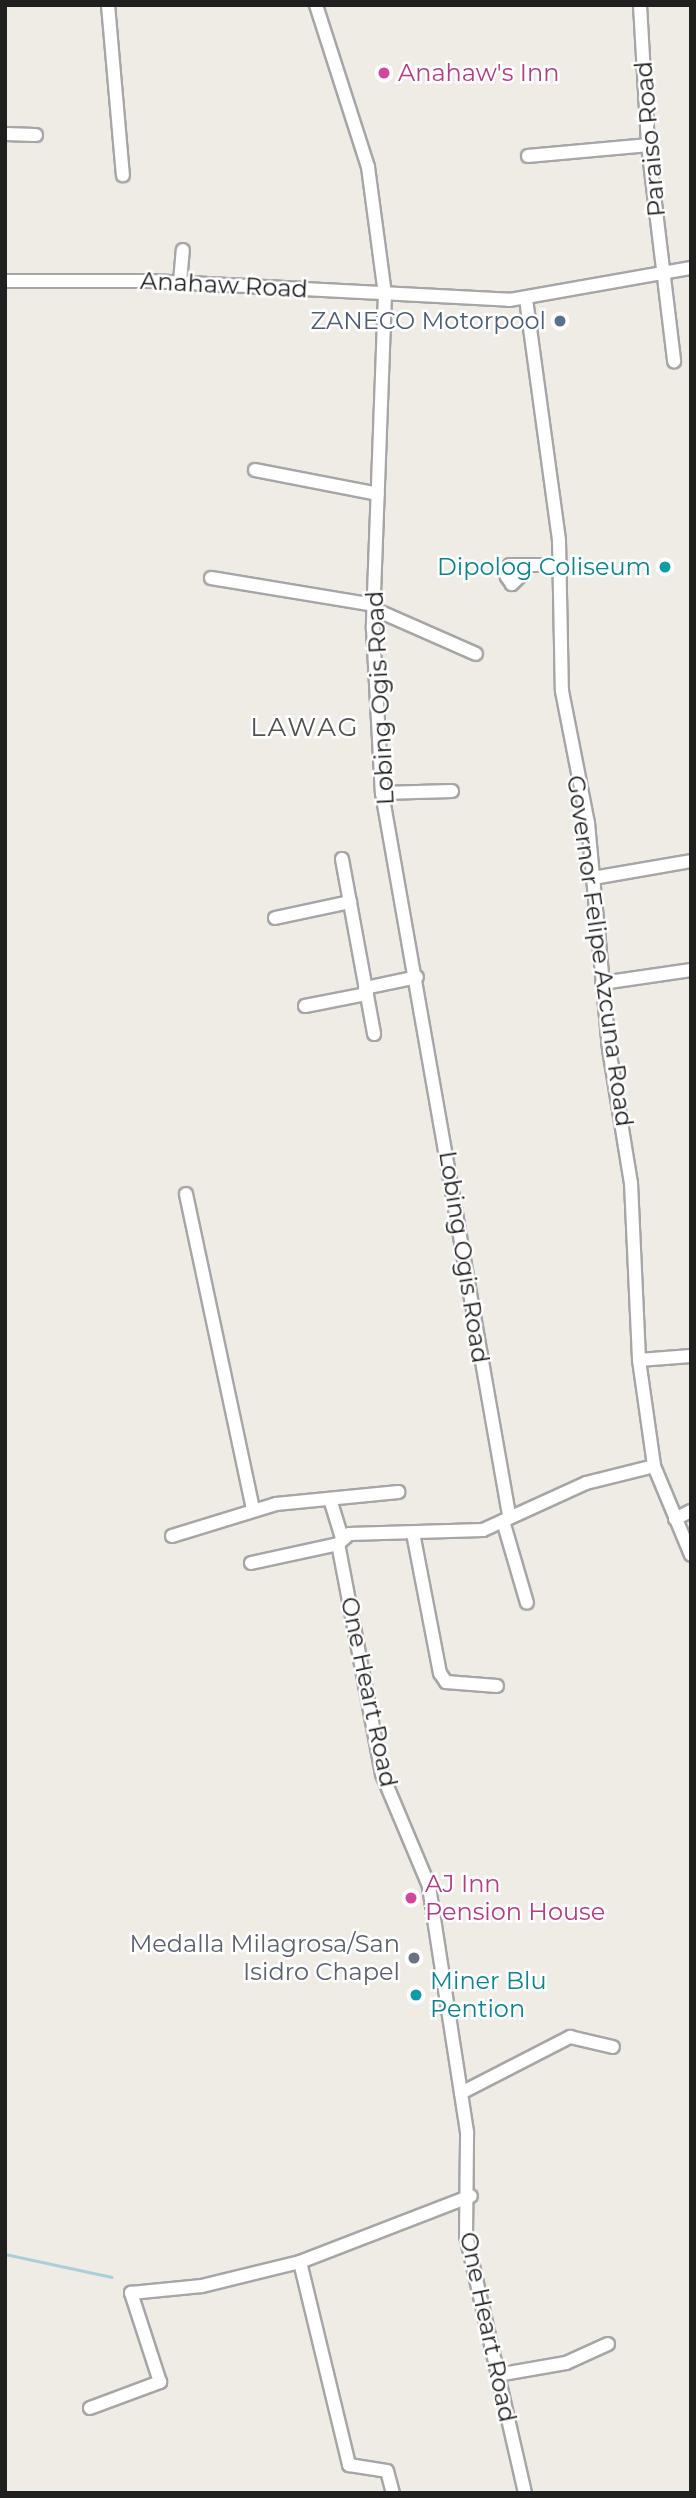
<!DOCTYPE html>
<html>
<head>
<meta charset="utf-8">
<style>
  body { margin:0 }
  #map { position:relative; width:696px; height:2498px; overflow:hidden; background:#efece6; font-family:Montserrat,sans-serif }
  div>[style] { position:absolute }
  .stream>* { height:2.5px; margin:-1.25px; padding:0 1.25px; transform-origin:1.25px; border-radius:1.25px; background:#a9cfda }
  .roads { filter:drop-shadow(2px 0 #a6a6a6) drop-shadow(-2px 0 #a6a6a6) drop-shadow(0 2px #a6a6a6) drop-shadow(0 -2px #a6a6a6) }
  .minor>* { height:12px; margin:-6px; padding:0 6px; transform-origin:6px; border-radius:6px; background:#fff }
  .dots>* { width:19px; height:19px; translate:-50% -50%; box-sizing:border-box; border:4px solid #fff; border-radius:50% }
  span { translate:-50% -50%; white-space:nowrap; text-align:center; line-height:1.15; -webkit-text-stroke:5px #fff; paint-order:stroke }
  .hotel-label { font-size:24px; color:#b23c85 }
  .left { translate:0 -50%; text-align:left }
  .street-label { font-size:24px; color:#1f1f1f }
  .service-label { font-size:24px; color:#4e5e75 }
  .right { translate:-100% -50%; text-align:right }
  .culture-label { font-size:24px; color:#0d838f }
  .worship-label { font-size:24px; color:#5b616d }
  .neighbourhood-label { font-size:26px; color:#525252; letter-spacing:2px }
  .frame { position:absolute; inset:0; border:7px solid #1f1f1f; pointer-events:none }
</style>
</head>
<body>
<div id="map">
  <div class="stream">
    <i style="left:5px;top:2254px;width:109px;rotate:12.1deg"></i>
  </div>
  <div class="roads">
    <div class="minor">
      <i style="left:108px;top:5px;width:171px;rotate:85deg"></i>
      <i style="left:316px;top:5px;width:170px;rotate:72.2deg"></i>
      <i style="left:368px;top:167px;width:128px;rotate:82.4deg"></i>
      <i style="left:385px;top:294px;width:335px;rotate:92.1deg"></i>
      <i style="left:373px;top:629px;width:164px;rotate:86.9deg"></i>
      <i style="left:382px;top:793px;width:733px;rotate:80.02deg"></i>
      <i style="left:640px;top:5px;width:140px;rotate:86.7deg"></i>
      <i style="left:648px;top:145px;width:218px;rotate:83.1deg"></i>
      <i style="left:5px;top:134px;width:31px;rotate:2deg"></i>
      <i style="left:528px;top:156px;width:121px;rotate:-5.2deg"></i>
      <i style="left:5px;top:281px;width:146px"></i>
      <i style="left:151px;top:281px;width:359px;rotate:3deg"></i>
      <i style="left:509px;top:300px;width:185px;rotate:-10deg"></i>
      <i style="left:180px;top:282px;width:32px;rotate:-85deg"></i>
      <i style="left:526px;top:299px;width:244px;rotate:82.2deg"></i>
      <i style="left:559px;top:541px;width:150px;rotate:88.9deg"></i>
      <i style="left:562px;top:691px;width:135px;rotate:78.9deg"></i>
      <i style="left:588px;top:823px;width:227px;rotate:84.7deg"></i>
      <i style="left:609px;top:1049px;width:136px;rotate:80.7deg"></i>
      <i style="left:631px;top:1183px;width:177px;rotate:87.4deg"></i>
      <i style="left:639px;top:1360px;width:107px;rotate:81.9deg"></i>
      <i style="left:654px;top:1466px;width:96px;rotate:67.4deg"></i>
      <i style="left:255px;top:470px;width:125px;rotate:11deg"></i>
      <i style="left:518px;top:565px;width:10px;rotate:73deg"></i>
      <i style="left:521px;top:575px;width:13px;rotate:135deg"></i>
      <i style="left:512px;top:584px;width:9px;rotate:-126deg"></i>
      <i style="left:507px;top:577px;width:12px;rotate:-76deg"></i>
      <i style="left:510px;top:565px;width:50px"></i>
      <i style="left:211px;top:578px;width:165px;rotate:9.4deg"></i>
      <i style="left:376px;top:610px;width:109px;rotate:23.7deg"></i>
      <i style="left:382px;top:793px;width:70px;rotate:-1.6deg"></i>
      <i style="left:342px;top:859px;width:178px;rotate:79.6deg"></i>
      <i style="left:593px;top:878px;width:99px;rotate:-9.8deg"></i>
      <i style="left:275px;top:918px;width:77px;rotate:-12deg"></i>
      <i style="left:602px;top:983px;width:90px;rotate:-8.3deg"></i>
      <i style="left:365px;top:988px;width:53px;rotate:-11.9deg"></i>
      <i style="left:305px;top:1006px;width:63px;rotate:-11deg"></i>
      <i style="left:186px;top:1194px;width:322px;rotate:78deg"></i>
      <i style="left:639px;top:1360px;width:52px;rotate:-4.4deg"></i>
      <i style="left:330px;top:1499px;width:41px;rotate:72.9deg"></i>
      <i style="left:675px;top:1519px;width:18px;rotate:-27deg"></i>
      <i style="left:503px;top:1521px;width:85px;rotate:73.7deg"></i>
      <i style="left:413px;top:1533px;width:143px;rotate:79.1deg"></i>
      <i style="left:440px;top:1673px;width:11px;rotate:56deg"></i>
      <i style="left:446px;top:1682px;width:51px;rotate:4.5deg"></i>
      <i style="left:172px;top:1536px;width:109px;rotate:-17.1deg"></i>
      <i style="left:276px;top:1504px;width:123px;rotate:-5.6deg"></i>
      <i style="left:251px;top:1563px;width:89px;rotate:-12.3deg"></i>
      <i style="left:461px;top:2093px;width:123px;rotate:-27.2deg"></i>
      <i style="left:570px;top:2037px;width:44px;rotate:13.1deg"></i>
      <i style="left:300px;top:2262px;width:209px;rotate:76.4deg"></i>
      <i style="left:349px;top:2465px;width:38px;rotate:9deg"></i>
      <i style="left:387px;top:2471px;width:23px;rotate:75deg"></i>
      <i style="left:497px;top:2375px;width:70px;rotate:-9.9deg"></i>
      <i style="left:566px;top:2363px;width:46px;rotate:-24.3deg"></i>
      <i style="left:90px;top:2408px;width:75px;rotate:-20.4deg"></i>
      <i style="left:160px;top:2382px;width:94px;rotate:-108deg"></i>
      <i style="left:131px;top:2293px;width:71px;rotate:-5.6deg"></i>
      <i style="left:202px;top:2286px;width:101px;rotate:-13.8deg"></i>
      <i style="left:300px;top:2262px;width:183px;rotate:-21.1deg"></i>
      <i style="left:525px;top:2493px;width:264px;rotate:-102.9deg"></i>
      <i style="left:466px;top:2236px;width:104px;rotate:-89.4deg"></i>
      <i style="left:467px;top:2132px;width:249px;rotate:-98.8deg"></i>
      <i style="left:429px;top:1886px;width:121px;rotate:-112.8deg"></i>
      <i style="left:382px;top:1774px;width:234px;rotate:-100.8deg"></i>
      <i style="left:338px;top:1544px;width:15px;rotate:-42deg"></i>
      <i style="left:349px;top:1534px;width:134px;rotate:-1.7deg"></i>
      <i style="left:483px;top:1530px;width:113px;rotate:-24.5deg"></i>
      <i style="left:586px;top:1483px;width:70px;rotate:-14deg"></i>
    </div>
  </div>
  <div class="dots">
    <i style="left:384px;top:73px;background:#d1479c"></i>
    <i style="left:560px;top:321px;background:#5c6f8a"></i>
    <i style="left:665px;top:567px;background:#0f9aa8"></i>
    <i style="left:411px;top:1898px;background:#d1479c"></i>
    <i style="left:414px;top:1958px;background:#6b7280"></i>
    <i style="left:416px;top:1995px;background:#0f9aa8"></i>
  </div>
  <div class="hotel-label">
    <span class="left" style="left:398px;top:73px">Anahaw's Inn</span>
    <span class="left" style="left:425px;top:1898px">AJ Inn<br>Pension House</span>
  </div>
  <div class="street-label">
    <span style="left:650px;top:139px;rotate:-95deg">Paraiso Road</span>
    <span style="left:224px;top:285px;rotate:3deg">Anahaw Road</span>
    <span style="left:380px;top:698px;rotate:-93deg">Lobing Ogis Road</span>
    <span style="left:600px;top:951px;rotate:82deg">Governor Felipe Azcuna Road</span>
    <span style="left:464px;top:1257px;rotate:81deg">Lobing Ogis Road</span>
    <span style="left:369px;top:1692px;rotate:78deg">One Heart Road</span>
    <span style="left:488px;top:2327px;rotate:78deg">One Heart Road</span>
  </div>
  <div class="service-label">
    <span class="right" style="left:546px;top:321px">ZANECO Motorpool</span>
  </div>
  <div class="culture-label">
    <span class="right" style="left:651px;top:567px">Dipolog Coliseum</span>
    <span class="left" style="left:430px;top:1995px">Miner Blu<br>Pention</span>
  </div>
  <div class="worship-label">
    <span class="right" style="left:400px;top:1958px">Medalla Milagrosa/San<br>Isidro Chapel</span>
  </div>
  <div class="neighbourhood-label">
    <span style="left:305px;top:728px">LAWAG</span>
  </div>
  <div class="frame"></div>
</div>
</body>
</html>
